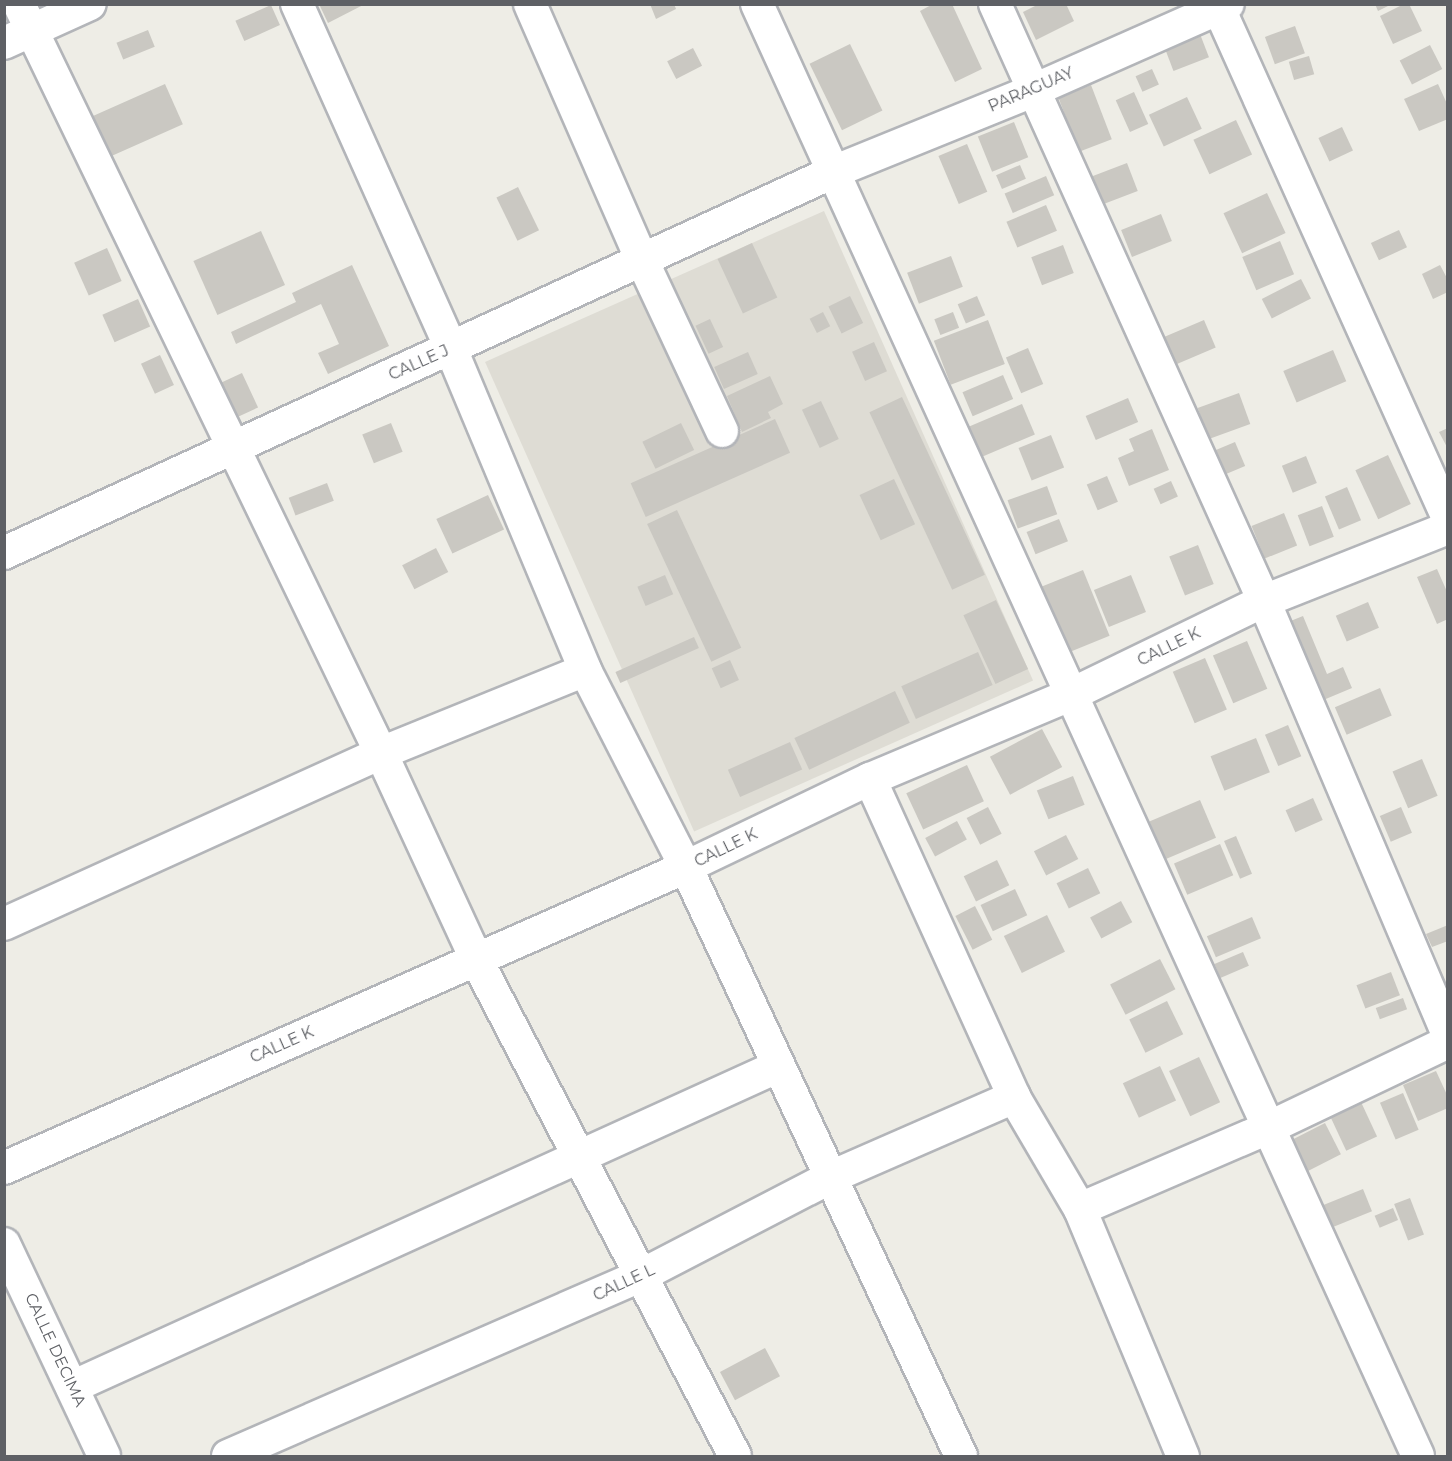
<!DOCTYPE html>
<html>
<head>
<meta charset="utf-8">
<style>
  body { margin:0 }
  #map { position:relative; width:1452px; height:1461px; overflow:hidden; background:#eeede6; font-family:Montserrat,sans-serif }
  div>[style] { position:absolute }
  .education>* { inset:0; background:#dedcd4; transform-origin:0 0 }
  .building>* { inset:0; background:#cac8c2; transform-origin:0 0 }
  .roads { filter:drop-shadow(2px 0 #b3b5b9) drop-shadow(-2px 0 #b3b5b9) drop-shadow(0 2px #b3b5b9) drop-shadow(0 -2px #b3b5b9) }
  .street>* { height:32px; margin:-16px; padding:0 16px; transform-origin:16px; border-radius:16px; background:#fff }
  span { translate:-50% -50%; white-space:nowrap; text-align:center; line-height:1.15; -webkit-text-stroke:4.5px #fff; paint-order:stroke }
  .street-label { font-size:16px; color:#5e6065 }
  .frame { position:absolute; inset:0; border:6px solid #5e6065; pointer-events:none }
</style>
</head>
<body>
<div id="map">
  <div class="education">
    <i style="left:824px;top:211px;width:514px;height:371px;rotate:66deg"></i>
  </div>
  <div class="building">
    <i style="clip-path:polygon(319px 4px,365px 4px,328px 23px)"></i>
    <i style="clip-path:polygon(650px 4px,674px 4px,676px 9px,656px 19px)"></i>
    <i style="clip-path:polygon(933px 4px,952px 4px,982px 69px,955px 82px,920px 11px)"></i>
    <i style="clip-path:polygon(1039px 4px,1066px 4px,1074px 21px,1036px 40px,1023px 12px)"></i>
    <i style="clip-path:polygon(1375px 4px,1392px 4px,1378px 11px)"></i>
    <i style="clip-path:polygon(1404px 4px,1409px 4px,1422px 31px,1393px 44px,1380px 16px)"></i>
    <i style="left:271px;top:5px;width:22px;height:39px;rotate:66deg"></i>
    <i style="left:1295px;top:26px;width:29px;height:32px;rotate:70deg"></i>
    <i style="left:148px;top:30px;width:18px;height:34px;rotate:68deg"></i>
    <i style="left:1200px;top:34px;width:25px;height:38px;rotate:69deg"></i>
    <i style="left:850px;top:44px;width:74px;height:45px;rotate:64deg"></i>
    <i style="left:1430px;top:45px;width:27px;height:34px;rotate:63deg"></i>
    <i style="left:693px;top:48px;width:20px;height:29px;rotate:63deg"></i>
    <i style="left:1309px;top:56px;width:19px;height:21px;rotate:74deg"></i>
    <i style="left:1152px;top:69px;width:17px;height:18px;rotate:66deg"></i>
    <i style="left:165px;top:84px;width:44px;height:80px;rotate:66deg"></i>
    <i style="clip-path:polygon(1438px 84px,1448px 106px,1448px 119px,1419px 131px,1404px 99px)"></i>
    <i style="left:1091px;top:85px;width:58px;height:35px;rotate:69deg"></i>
    <i style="left:1134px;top:92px;width:35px;height:20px;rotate:66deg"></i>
    <i style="left:1187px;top:97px;width:35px;height:42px;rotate:65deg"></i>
    <i style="left:1236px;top:120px;width:38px;height:47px;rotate:65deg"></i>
    <i style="left:1014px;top:122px;width:38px;height:39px;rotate:68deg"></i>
    <i style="left:1342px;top:127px;width:26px;height:26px;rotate:65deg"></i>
    <i style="left:967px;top:144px;width:52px;height:31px;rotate:67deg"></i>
    <i style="left:1127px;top:163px;width:30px;height:40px;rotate:69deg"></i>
    <i style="left:1020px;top:165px;width:15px;height:26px;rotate:67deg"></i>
    <i style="left:1046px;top:176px;width:21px;height:45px;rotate:67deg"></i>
    <i style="left:518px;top:187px;width:48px;height:24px;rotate:64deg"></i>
    <i style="left:1267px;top:193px;width:44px;height:48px;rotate:65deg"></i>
    <i style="left:1046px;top:205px;width:28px;height:43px;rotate:67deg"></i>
    <i style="left:1161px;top:214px;width:29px;height:43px;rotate:68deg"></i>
    <i style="left:1399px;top:230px;width:19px;height:31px;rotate:65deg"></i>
    <i style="left:261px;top:231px;width:59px;height:74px;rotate:66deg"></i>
    <i style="left:1280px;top:241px;width:36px;height:41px;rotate:67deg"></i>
    <i style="left:752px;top:243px;width:60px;height:38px;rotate:65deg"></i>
    <i style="left:1063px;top:245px;width:30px;height:34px;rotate:69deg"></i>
    <i style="left:107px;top:248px;width:36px;height:36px;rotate:66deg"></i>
    <i style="left:951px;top:256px;width:33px;height:47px;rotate:69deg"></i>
    <i style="clip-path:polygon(352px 265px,389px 346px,328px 374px,318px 353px,339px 344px,321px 304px,236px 344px,231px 332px,296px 302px,292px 293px)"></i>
    <i style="clip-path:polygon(1440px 265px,1448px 280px,1448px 292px,1433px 299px,1422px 274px)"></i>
    <i style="left:1301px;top:279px;width:22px;height:44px;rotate:63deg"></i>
    <i style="left:850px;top:296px;width:30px;height:24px;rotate:64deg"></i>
    <i style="left:977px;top:296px;width:21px;height:21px;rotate:67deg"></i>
    <i style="left:138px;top:299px;width:30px;height:39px;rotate:66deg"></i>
    <i style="left:823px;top:312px;width:16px;height:15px;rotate:63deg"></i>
    <i style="left:953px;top:312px;width:17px;height:20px;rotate:69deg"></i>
    <i style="left:710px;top:319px;width:31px;height:16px;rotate:65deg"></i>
    <i style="left:988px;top:320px;width:47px;height:58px;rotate:69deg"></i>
    <i style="left:1204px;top:320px;width:30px;height:44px;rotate:67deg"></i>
    <i style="left:874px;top:342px;width:32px;height:24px;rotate:66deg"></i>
    <i style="left:1028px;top:348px;width:39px;height:24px;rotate:67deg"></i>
    <i style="left:1333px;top:350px;width:34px;height:54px;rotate:67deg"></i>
    <i style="left:748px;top:352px;width:24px;height:37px;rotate:66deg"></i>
    <i style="left:160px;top:355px;width:33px;height:21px;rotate:65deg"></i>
    <i style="left:242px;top:373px;width:38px;height:25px;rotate:65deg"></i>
    <i style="left:1003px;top:375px;width:26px;height:44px;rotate:67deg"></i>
    <i style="clip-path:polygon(770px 376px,783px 404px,768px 412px,771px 418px,742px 432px,727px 396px)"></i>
    <i style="left:1239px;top:393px;width:33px;height:44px;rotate:70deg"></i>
    <i style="left:902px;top:397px;width:196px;height:36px;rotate:65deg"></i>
    <i style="left:1128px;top:398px;width:26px;height:46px;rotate:67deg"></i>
    <i style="left:821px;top:401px;width:42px;height:21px;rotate:65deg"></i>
    <i style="left:1022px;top:404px;width:33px;height:58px;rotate:67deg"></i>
    <i style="left:775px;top:419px;width:37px;height:158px;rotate:66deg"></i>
    <i style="left:391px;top:423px;width:31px;height:31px;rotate:68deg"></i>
    <i style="left:681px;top:423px;width:30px;height:43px;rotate:64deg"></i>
    <i style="clip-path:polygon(1448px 428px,1448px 449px,1439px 432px)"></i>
    <i style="clip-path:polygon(1152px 429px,1169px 470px,1129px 486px,1118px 458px,1134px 451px,1129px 439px)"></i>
    <i style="left:1051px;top:435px;width:35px;height:35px;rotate:68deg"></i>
    <i style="left:1235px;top:442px;width:26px;height:22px;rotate:67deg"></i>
    <i style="left:1388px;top:455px;width:54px;height:36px;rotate:65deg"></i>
    <i style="left:1306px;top:456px;width:29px;height:26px;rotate:68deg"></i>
    <i style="left:1107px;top:476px;width:28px;height:22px;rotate:67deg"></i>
    <i style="left:894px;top:479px;width:50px;height:38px;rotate:65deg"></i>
    <i style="left:1171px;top:481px;width:17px;height:19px;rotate:66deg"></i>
    <i style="left:327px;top:483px;width:19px;height:41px;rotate:69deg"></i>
    <i style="left:1047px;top:486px;width:30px;height:42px;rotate:70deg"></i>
    <i style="left:1347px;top:487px;width:36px;height:24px;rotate:67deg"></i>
    <i style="left:488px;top:495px;width:38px;height:57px;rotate:65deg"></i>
    <i style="left:1322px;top:506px;width:33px;height:26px;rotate:69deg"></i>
    <i style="left:677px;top:510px;width:152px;height:33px;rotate:65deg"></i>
    <i style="left:1284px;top:513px;width:35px;height:35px;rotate:68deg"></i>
    <i style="left:1059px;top:519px;width:24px;height:35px;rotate:68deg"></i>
    <i style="left:1198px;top:545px;width:42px;height:31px;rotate:68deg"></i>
    <i style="left:436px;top:548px;width:27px;height:38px;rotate:63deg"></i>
    <i style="clip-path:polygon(1437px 569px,1448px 594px,1448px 619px,1437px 624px,1417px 577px)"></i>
    <i style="left:1083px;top:570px;width:71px;height:45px;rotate:68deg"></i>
    <i style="left:665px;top:575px;width:21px;height:30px;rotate:67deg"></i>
    <i style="left:1131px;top:575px;width:40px;height:40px;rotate:68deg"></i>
    <i style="left:996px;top:600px;width:76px;height:36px;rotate:65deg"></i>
    <i style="left:1368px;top:602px;width:28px;height:35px;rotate:67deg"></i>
    <i style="clip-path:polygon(1303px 616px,1327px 674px,1343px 667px,1352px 688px,1321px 701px,1288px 622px)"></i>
    <i style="left:694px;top:637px;width:12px;height:86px;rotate:66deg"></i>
    <i style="left:1247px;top:641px;width:52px;height:37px;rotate:67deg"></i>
    <i style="left:978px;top:652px;width:36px;height:84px;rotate:66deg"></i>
    <i style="left:1205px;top:658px;width:56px;height:35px;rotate:67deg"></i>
    <i style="left:730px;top:660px;width:22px;height:20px;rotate:66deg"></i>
    <i style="left:1380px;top:688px;width:30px;height:49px;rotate:67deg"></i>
    <i style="left:895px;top:691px;width:35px;height:111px;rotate:65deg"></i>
    <i style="left:1288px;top:725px;width:34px;height:25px;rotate:67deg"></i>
    <i style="left:1042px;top:729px;width:43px;height:59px;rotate:62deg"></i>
    <i style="left:1256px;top:738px;width:37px;height:49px;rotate:68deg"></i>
    <i style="left:790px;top:742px;width:30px;height:68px;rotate:66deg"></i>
    <i style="left:1422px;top:759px;width:40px;height:32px;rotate:67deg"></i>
    <i style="left:967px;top:765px;width:40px;height:67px;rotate:65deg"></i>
    <i style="left:1073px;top:776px;width:31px;height:39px;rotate:68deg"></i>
    <i style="left:1313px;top:798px;width:24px;height:30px;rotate:66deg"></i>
    <i style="left:1200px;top:800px;width:41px;height:55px;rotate:67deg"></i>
    <i style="left:988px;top:807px;width:30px;height:24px;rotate:63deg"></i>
    <i style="left:1401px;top:807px;width:28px;height:23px;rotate:67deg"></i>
    <i style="left:957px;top:821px;width:21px;height:36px;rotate:62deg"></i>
    <i style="left:1066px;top:835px;width:27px;height:36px;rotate:63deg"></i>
    <i style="left:1236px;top:836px;width:41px;height:13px;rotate:67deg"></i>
    <i style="left:1220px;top:844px;width:34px;height:50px;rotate:67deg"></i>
    <i style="left:997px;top:860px;width:28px;height:37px;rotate:64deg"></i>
    <i style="left:1088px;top:868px;width:28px;height:35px;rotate:64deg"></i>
    <i style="left:1015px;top:889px;width:29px;height:38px;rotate:65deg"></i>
    <i style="left:1121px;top:901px;width:24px;height:35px;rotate:62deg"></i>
    <i style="left:975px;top:906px;width:38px;height:22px;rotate:63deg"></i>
    <i style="left:1047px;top:915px;width:41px;height:48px;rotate:64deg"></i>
    <i style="left:1252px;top:917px;width:23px;height:49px;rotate:67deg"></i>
    <i style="clip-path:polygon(1448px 925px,1448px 941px,1432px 947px,1426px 934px)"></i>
    <i style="left:1243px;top:952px;width:15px;height:31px;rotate:67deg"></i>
    <i style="left:1160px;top:959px;width:34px;height:56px;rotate:63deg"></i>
    <i style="left:1391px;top:972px;width:25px;height:37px;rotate:69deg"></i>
    <i style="left:1403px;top:998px;width:12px;height:29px;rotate:70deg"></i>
    <i style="left:1167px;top:1001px;width:37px;height:42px;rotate:64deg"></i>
    <i style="left:1199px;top:1057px;width:50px;height:33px;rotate:65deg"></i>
    <i style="left:1160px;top:1066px;width:38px;height:41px;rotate:65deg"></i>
    <i style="clip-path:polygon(1436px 1071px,1448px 1097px,1448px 1108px,1418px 1121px,1403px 1085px)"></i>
    <i style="left:1403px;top:1093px;width:40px;height:25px;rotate:67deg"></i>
    <i style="left:1361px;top:1102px;width:38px;height:34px;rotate:65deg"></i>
    <i style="left:1325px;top:1123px;width:35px;height:38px;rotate:63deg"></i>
    <i style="left:1363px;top:1189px;width:24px;height:46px;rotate:68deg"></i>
    <i style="left:1410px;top:1198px;width:39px;height:17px;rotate:69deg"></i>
    <i style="left:1393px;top:1208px;width:13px;height:20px;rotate:67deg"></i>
    <i style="left:765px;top:1348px;width:32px;height:51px;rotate:62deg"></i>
  </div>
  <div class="roads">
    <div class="street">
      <i style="left:19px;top:4px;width:832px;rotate:64.21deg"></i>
      <i style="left:381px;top:753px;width:227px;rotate:65.2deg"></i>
      <i style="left:476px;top:959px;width:560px;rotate:62.47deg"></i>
      <i style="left:297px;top:4px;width:378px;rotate:65.9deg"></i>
      <i style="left:451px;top:349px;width:348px;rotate:67.3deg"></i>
      <i style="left:585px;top:670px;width:221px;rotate:62.9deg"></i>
      <i style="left:686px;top:867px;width:650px;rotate:64.97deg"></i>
      <i style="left:530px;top:4px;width:277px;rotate:66.4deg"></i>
      <i style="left:641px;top:258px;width:191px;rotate:64.9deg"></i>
      <i style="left:757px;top:4px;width:1595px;rotate:65.52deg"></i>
      <i style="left:995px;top:4px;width:655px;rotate:65.74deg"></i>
      <i style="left:1264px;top:601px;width:470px;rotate:67deg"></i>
      <i style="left:1217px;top:4px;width:564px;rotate:65.8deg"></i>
      <i style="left:4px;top:43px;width:94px;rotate:-24.4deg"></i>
      <i style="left:4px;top:553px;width:912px;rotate:-24.68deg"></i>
      <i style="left:833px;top:172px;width:215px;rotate:-22.1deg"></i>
      <i style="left:1032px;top:91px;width:214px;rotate:-23.9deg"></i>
      <i style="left:870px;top:779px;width:349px;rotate:65.6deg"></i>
      <i style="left:1014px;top:1097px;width:130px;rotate:59.5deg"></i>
      <i style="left:1080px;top:1209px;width:268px;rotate:67.4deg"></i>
      <i style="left:4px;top:924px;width:414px;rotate:-24.4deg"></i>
      <i style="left:381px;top:753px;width:220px;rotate:-22.1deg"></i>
      <i style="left:4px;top:1168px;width:745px;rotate:-23.81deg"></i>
      <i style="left:686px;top:867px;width:204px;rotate:-25.6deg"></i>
      <i style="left:870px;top:779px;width:217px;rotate:-22.8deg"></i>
      <i style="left:1070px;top:695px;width:216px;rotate:-25.9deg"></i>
      <i style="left:1264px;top:601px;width:198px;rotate:-21.6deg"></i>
      <i style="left:1080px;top:1209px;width:202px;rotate:-23.3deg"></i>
      <i style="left:1266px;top:1129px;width:202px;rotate:-25.5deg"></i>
      <i style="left:4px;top:1244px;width:234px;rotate:64.7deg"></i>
      <i style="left:72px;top:1387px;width:776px;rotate:-24.42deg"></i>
      <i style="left:228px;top:1456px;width:452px;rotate:-23.6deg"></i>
      <i style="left:642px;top:1275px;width:213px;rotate:-27.4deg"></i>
      <i style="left:831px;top:1177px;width:200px;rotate:-23.6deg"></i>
    </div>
  </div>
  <div class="street-label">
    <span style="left:1031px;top:90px;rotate:-23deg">PARAGUAY</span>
    <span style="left:419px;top:363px;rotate:-24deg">CALLE J</span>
    <span style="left:1169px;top:647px;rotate:-26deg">CALLE K</span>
    <span style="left:726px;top:848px;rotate:-26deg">CALLE K</span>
    <span style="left:282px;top:1045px;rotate:-24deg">CALLE K</span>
    <span style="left:624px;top:1283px;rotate:-25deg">CALLE L</span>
    <span style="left:55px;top:1350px;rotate:65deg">CALLE DECIMA</span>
  </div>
  <div class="frame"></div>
</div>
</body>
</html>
